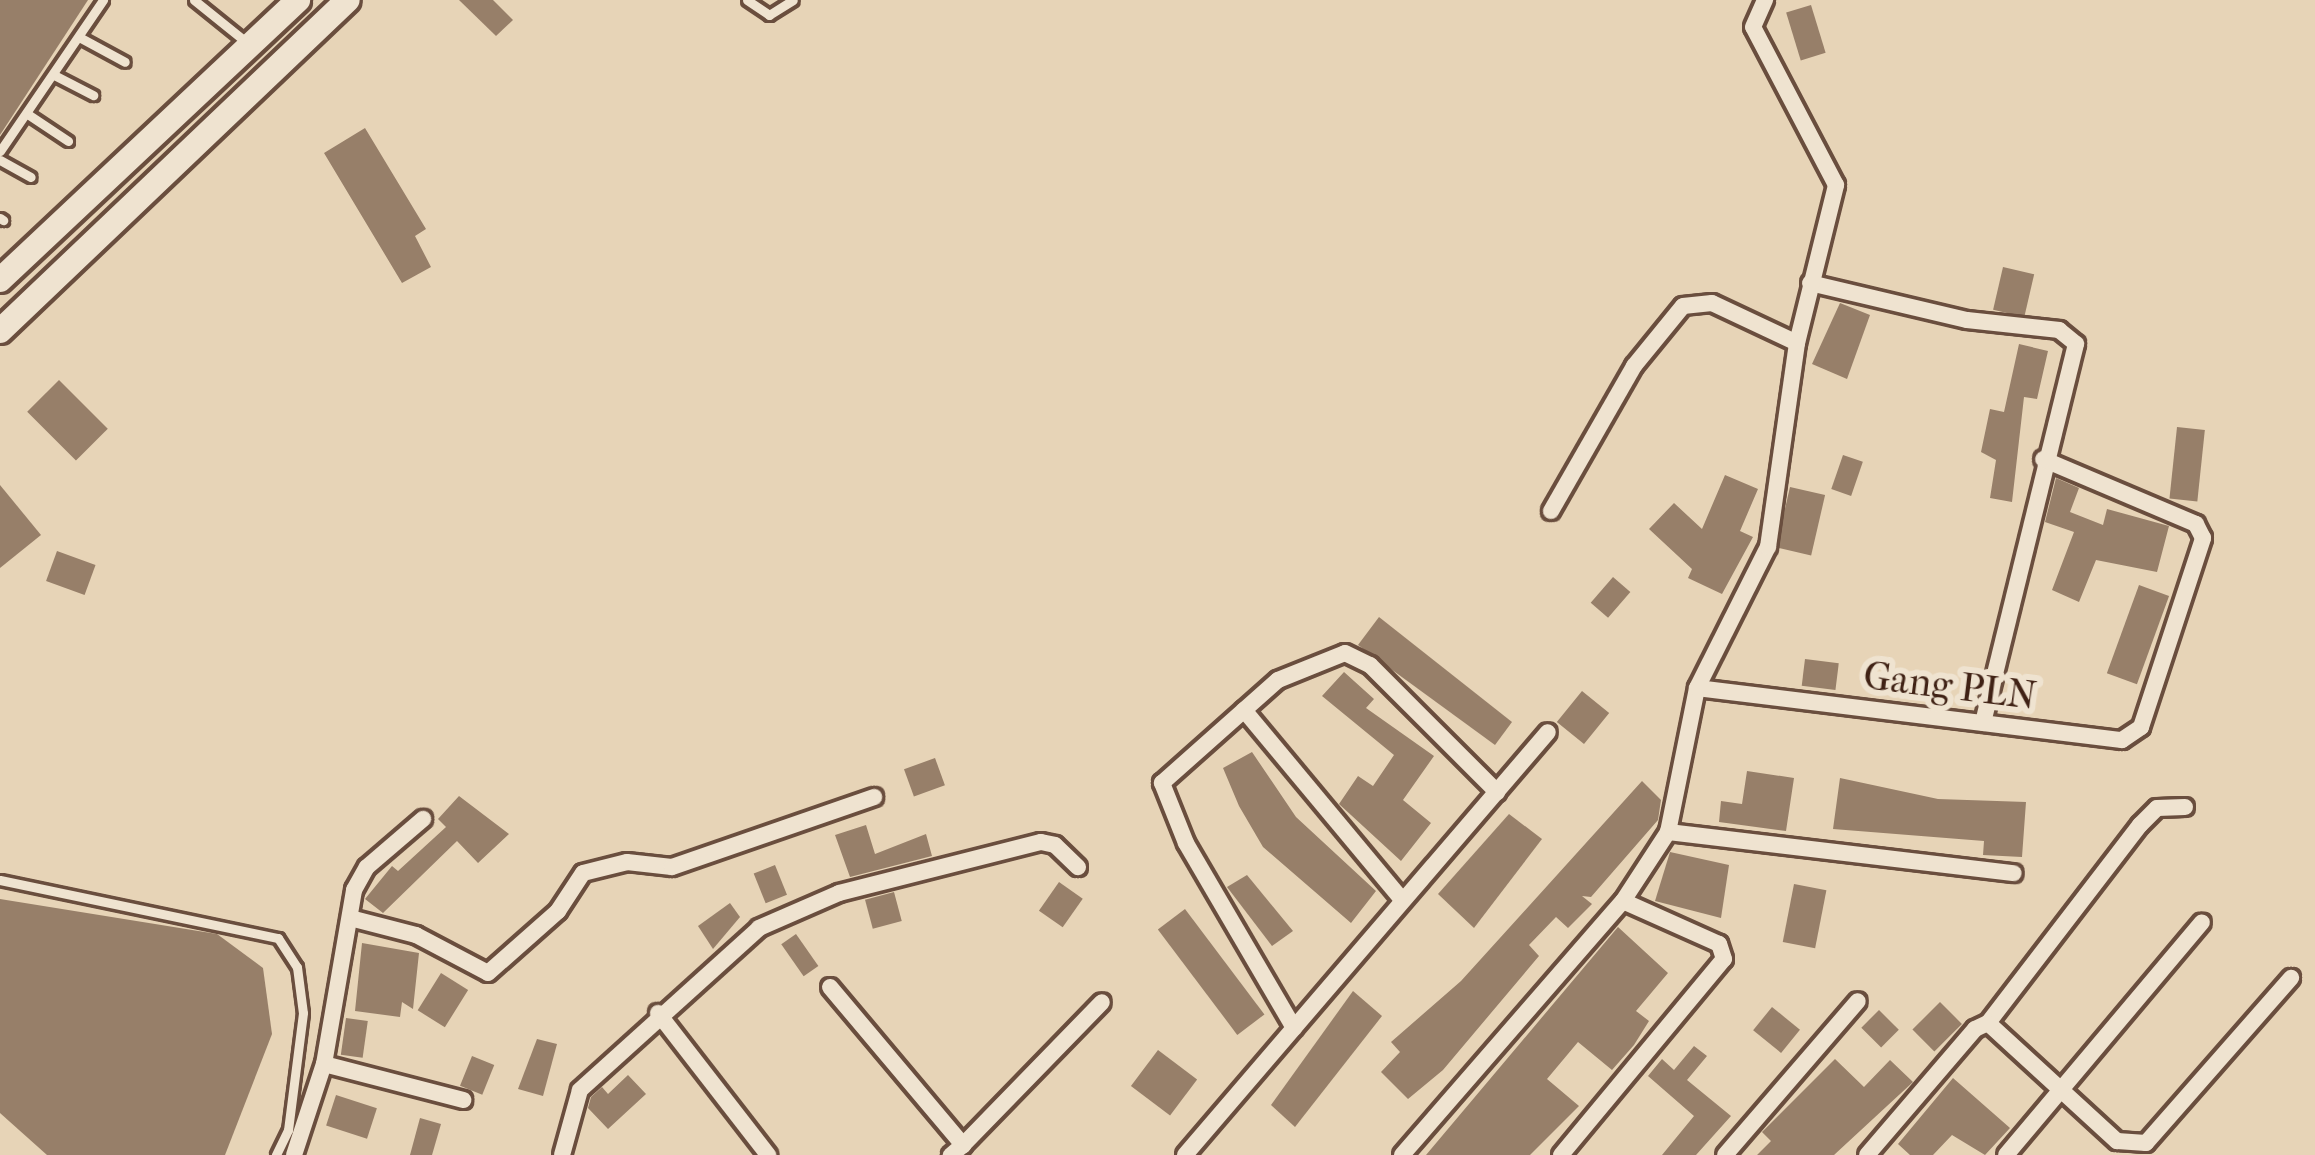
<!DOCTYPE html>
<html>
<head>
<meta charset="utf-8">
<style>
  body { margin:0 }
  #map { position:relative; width:2315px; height:1155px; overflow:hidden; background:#e7d4b7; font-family:"IM FELL French Canon",serif }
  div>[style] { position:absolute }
  .building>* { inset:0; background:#977f69; transform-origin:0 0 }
  .roads { filter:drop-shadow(3px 0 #6a4e3e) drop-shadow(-3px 0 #6a4e3e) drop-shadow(0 3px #6a4e3e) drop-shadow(0 -3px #6a4e3e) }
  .lane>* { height:9px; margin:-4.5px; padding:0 4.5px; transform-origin:4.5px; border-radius:4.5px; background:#efe3d0 }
  .street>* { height:16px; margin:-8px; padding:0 8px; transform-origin:8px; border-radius:8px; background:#efe3d0 }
  .secondary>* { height:24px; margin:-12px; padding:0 12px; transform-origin:12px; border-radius:12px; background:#efe3d0 }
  span { translate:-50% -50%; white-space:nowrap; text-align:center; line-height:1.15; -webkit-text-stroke:12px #efe3d0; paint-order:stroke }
  .street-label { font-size:39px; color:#402215 }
</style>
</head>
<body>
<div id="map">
  <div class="building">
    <i style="clip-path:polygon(0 0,88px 0,0 135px)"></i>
    <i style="clip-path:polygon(459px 0,493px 0,513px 20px,496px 36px)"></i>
    <i style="left:1811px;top:5px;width:50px;height:26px;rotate:73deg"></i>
    <i style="clip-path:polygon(365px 128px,426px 229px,415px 236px,431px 267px,402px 283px,324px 153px)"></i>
    <i style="left:2003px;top:267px;width:32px;height:44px;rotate:13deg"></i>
    <i style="clip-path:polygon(1840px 303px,1870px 315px,1847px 379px,1812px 364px)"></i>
    <i style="clip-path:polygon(2019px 344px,2048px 351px,2037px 399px,2024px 397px,2012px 502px,1990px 498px,1996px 460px,1981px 452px,1990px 409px,2004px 412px)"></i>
    <i style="left:59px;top:380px;width:69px;height:45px;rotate:45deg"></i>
    <i style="left:2177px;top:427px;width:28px;height:72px;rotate:6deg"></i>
    <i style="left:1843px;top:455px;width:21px;height:36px;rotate:19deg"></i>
    <i style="clip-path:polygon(1725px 475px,1758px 489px,1740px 531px,1753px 537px,1722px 594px,1688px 578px,1692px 569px,1649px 529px,1674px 503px,1702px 529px)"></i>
    <i style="clip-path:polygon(2056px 478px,2079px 488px,2070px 512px,2103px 525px,2107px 509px,2169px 526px,2157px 572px,2096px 560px,2079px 602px,2052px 590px,2074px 532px,2045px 522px)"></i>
    <i style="clip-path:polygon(0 485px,41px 535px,0 568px)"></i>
    <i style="left:1790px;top:487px;width:36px;height:62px;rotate:13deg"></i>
    <i style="left:57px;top:551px;width:41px;height:32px;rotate:20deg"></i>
    <i style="left:1613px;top:577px;width:23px;height:34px;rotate:41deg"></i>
    <i style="left:2139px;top:585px;width:32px;height:94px;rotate:20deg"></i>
    <i style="clip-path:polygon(1379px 617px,1512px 722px,1495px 745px,1358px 645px)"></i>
    <i style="left:1805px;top:659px;width:34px;height:27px;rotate:7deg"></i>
    <i style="clip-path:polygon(1344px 672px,1374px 699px,1366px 708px,1434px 756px,1403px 800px,1431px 823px,1401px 861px,1339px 804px,1358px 776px,1373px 786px,1394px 755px,1322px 696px)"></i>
    <i style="left:1582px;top:691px;width:35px;height:40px;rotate:39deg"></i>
    <i style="clip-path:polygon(1252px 752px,1296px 817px,1376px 891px,1351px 923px,1263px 847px,1239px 806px,1223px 768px)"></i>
    <i style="left:935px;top:758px;width:29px;height:33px;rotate:70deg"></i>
    <i style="clip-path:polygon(1747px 771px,1794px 778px,1786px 831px,1719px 822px,1721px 801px,1742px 804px)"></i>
    <i style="clip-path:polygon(1840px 778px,1938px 799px,2026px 802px,2022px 857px,1983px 855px,1984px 841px,1833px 829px)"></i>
    <i style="clip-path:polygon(1642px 781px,1661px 800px,1658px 820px,1591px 897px,1582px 896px,1592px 904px,1568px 928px,1556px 917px,1529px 945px,1539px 956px,1443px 1070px,1408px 1099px,1381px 1072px,1400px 1052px,1391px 1042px,1461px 981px)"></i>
    <i style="clip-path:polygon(459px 796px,509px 834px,478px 863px,457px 841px,383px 913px,365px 899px,392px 866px,398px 871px,446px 827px,438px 819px)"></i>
    <i style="clip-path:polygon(1509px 814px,1542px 839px,1474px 928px,1438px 894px)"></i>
    <i style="clip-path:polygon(866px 825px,875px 854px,926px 834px,932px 856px,850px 877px,835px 835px)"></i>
    <i style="clip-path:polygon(1670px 852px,1729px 865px,1721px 918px,1655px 901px)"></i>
    <i style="left:775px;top:865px;width:32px;height:23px;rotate:68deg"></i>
    <i style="clip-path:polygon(1247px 875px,1293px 931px,1272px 946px,1227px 887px)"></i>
    <i style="left:1059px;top:882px;width:29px;height:35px;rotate:35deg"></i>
    <i style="left:1794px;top:884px;width:33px;height:59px;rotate:11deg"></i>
    <i style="left:894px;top:892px;width:30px;height:30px;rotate:75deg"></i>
    <i style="clip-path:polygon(0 899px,217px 934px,263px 968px,272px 1034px,225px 1155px,47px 1155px,0 1113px)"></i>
    <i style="clip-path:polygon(730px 903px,740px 917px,713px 949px,698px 926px)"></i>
    <i style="left:1185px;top:909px;width:132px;height:34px;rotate:53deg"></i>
    <i style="clip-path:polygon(1618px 927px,1668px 973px,1636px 1011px,1649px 1021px,1634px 1045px,1612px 1070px,1578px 1042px,1547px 1079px,1579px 1106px,1530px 1155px,1426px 1155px)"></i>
    <i style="left:796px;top:934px;width:39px;height:18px;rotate:55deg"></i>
    <i style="clip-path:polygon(362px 943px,419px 953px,413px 1009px,402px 1002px,400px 1017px,355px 1011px)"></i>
    <i style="left:441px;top:973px;width:32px;height:44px;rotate:32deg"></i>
    <i style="clip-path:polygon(1353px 991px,1382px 1016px,1295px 1127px,1271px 1105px)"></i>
    <i style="left:1940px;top:1002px;width:31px;height:39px;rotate:45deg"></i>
    <i style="left:1772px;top:1007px;width:36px;height:30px;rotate:39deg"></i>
    <i style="left:1879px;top:1010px;width:28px;height:25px;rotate:45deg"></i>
    <i style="left:346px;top:1018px;width:22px;height:37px;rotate:8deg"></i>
    <i style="clip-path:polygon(537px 1039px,557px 1044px,543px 1096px,518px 1089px)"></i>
    <i style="clip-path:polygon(1694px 1046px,1707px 1056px,1687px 1080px,1731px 1116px,1696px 1155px,1662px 1155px,1694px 1116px,1648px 1076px,1662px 1059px,1674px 1070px)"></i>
    <i style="left:1158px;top:1050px;width:49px;height:45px;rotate:37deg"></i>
    <i style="left:472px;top:1056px;width:24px;height:32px;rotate:22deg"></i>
    <i style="clip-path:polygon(1835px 1059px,1864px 1087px,1890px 1060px,1913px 1082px,1834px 1155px,1757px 1155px,1771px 1141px,1762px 1132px)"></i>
    <i style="clip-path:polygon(628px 1075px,646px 1094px,608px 1129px,588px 1108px,591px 1097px,602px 1087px,608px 1094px)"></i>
    <i style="clip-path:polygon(1953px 1078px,2010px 1128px,1985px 1155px,1952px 1135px,1933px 1155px,1910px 1155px,1898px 1144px)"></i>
    <i style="left:336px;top:1095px;width:43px;height:32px;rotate:18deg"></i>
    <i style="clip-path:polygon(420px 1118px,441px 1124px,432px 1155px,410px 1155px)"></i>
  </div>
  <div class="roads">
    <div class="lane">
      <i style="left:194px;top:0;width:67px;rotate:38.9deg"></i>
      <i style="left:747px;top:0;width:27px;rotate:34deg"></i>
      <i style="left:769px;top:15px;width:28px;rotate:-32deg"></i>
      <i style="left:79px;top:37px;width:52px;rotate:28.5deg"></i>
      <i style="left:56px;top:76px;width:42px;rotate:27.2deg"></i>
      <i style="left:29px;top:115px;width:47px;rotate:33.7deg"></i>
      <i style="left:0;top:151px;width:183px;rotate:-55.7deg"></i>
      <i style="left:0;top:160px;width:35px;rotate:29deg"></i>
      <i style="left:0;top:218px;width:4px;rotate:34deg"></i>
      <i style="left:0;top:880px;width:284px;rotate:11.8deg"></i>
      <i style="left:278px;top:938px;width:35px;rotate:57deg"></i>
      <i style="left:297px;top:967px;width:46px;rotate:82.6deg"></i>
      <i style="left:303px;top:1013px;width:118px;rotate:97.3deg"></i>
      <i style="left:288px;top:1130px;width:28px;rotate:116deg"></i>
    </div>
    <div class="street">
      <i style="left:1810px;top:283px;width:161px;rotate:13.3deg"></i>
      <i style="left:1967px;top:320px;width:93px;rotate:6.2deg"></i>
      <i style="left:2059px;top:330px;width:22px;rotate:39deg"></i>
      <i style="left:2076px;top:344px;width:390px;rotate:103.8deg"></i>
      <i style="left:1551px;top:511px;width:167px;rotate:-60.2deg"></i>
      <i style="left:1634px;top:366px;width:77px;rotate:-50.8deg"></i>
      <i style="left:1683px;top:306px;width:29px;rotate:-6deg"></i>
      <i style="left:1712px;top:303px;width:94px;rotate:25.2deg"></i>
      <i style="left:1697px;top:688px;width:158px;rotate:-63.3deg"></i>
      <i style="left:1768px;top:547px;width:206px;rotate:-81.9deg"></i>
      <i style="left:1797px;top:343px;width:163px;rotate:-76.1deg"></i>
      <i style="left:1836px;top:185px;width:178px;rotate:-117.7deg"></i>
      <i style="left:1753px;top:27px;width:30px;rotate:-66deg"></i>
      <i style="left:1244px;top:710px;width:244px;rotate:50.2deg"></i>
      <i style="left:1668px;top:832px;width:348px;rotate:6.8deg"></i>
      <i style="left:354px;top:919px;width:64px;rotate:14.5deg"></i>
      <i style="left:416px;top:935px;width:81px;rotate:27.8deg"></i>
      <i style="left:488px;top:973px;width:94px;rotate:-41.5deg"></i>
      <i style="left:558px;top:911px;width:45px;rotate:-56.7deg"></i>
      <i style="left:583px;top:873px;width:45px;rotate:-14deg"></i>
      <i style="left:627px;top:862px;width:45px;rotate:6.3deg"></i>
      <i style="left:672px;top:867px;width:214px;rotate:-19.1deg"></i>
      <i style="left:830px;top:987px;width:207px;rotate:49.9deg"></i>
      <i style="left:963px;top:1145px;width:16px;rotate:140deg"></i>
      <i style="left:658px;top:1013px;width:180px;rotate:52.2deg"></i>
      <i style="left:1988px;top:1023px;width:250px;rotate:-52.5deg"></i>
      <i style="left:2140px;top:825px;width:24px;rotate:-45deg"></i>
      <i style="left:2157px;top:808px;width:28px;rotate:-2deg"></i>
      <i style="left:1294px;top:1028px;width:214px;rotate:-120.3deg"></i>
      <i style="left:1186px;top:843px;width:65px;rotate:-111.8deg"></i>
      <i style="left:1162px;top:783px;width:155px;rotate:-41.6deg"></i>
      <i style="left:1278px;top:680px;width:72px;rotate:-21.9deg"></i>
      <i style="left:1345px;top:653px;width:28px;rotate:26deg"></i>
      <i style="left:1370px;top:665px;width:180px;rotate:45deg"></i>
      <i style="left:324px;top:1064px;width:144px;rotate:14.5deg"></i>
      <i style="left:963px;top:1145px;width:199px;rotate:-45.8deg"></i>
      <i style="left:294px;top:1155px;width:96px;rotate:-71.8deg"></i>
      <i style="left:324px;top:1064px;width:177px;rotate:-80.2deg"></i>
      <i style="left:354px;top:890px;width:26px;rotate:-61deg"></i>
      <i style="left:367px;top:867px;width:74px;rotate:-40.6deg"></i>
      <i style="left:562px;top:1155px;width:67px;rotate:-74.5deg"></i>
      <i style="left:580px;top:1090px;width:241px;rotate:-42.1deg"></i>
      <i style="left:759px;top:928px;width:87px;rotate:-23.6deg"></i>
      <i style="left:839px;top:893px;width:208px;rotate:-14.2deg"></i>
      <i style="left:1041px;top:842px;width:14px;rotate:12deg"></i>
      <i style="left:1055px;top:845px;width:32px;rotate:44deg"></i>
      <i style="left:1185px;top:1155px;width:557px;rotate:-49.37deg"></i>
      <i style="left:1402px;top:1155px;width:337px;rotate:-49deg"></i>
      <i style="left:1623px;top:901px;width:82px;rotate:-56.9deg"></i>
      <i style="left:1668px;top:832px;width:147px;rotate:-78.6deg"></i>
      <i style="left:1697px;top:688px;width:428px;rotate:7deg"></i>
      <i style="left:2122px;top:740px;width:23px;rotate:-34deg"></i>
      <i style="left:2141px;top:727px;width:199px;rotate:-71.8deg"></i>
      <i style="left:2203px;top:538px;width:16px;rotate:-117deg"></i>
      <i style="left:2196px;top:524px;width:166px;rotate:-157deg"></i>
      <i style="left:1561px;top:1155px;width:255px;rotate:-50.3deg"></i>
      <i style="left:1724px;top:959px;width:16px;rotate:-108deg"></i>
      <i style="left:1719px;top:944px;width:105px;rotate:-155.9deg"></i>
      <i style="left:1725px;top:1155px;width:203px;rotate:-49.2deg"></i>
      <i style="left:1867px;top:1155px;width:166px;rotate:-49.4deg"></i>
      <i style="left:1975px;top:1029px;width:14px;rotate:-25deg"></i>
      <i style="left:1988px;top:1023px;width:175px;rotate:42.5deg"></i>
      <i style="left:2117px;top:1141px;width:29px;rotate:4deg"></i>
      <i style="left:2146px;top:1143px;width:220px;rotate:-48.7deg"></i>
      <i style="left:2006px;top:1155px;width:304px;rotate:-49.9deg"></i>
    </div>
    <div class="secondary">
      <i style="left:0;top:280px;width:409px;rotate:-43.2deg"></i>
      <i style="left:0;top:331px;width:480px;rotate:-43.6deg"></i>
    </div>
  </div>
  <div class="street-label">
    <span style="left:1950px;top:686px;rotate:7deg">Gang PLN</span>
  </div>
</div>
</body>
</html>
